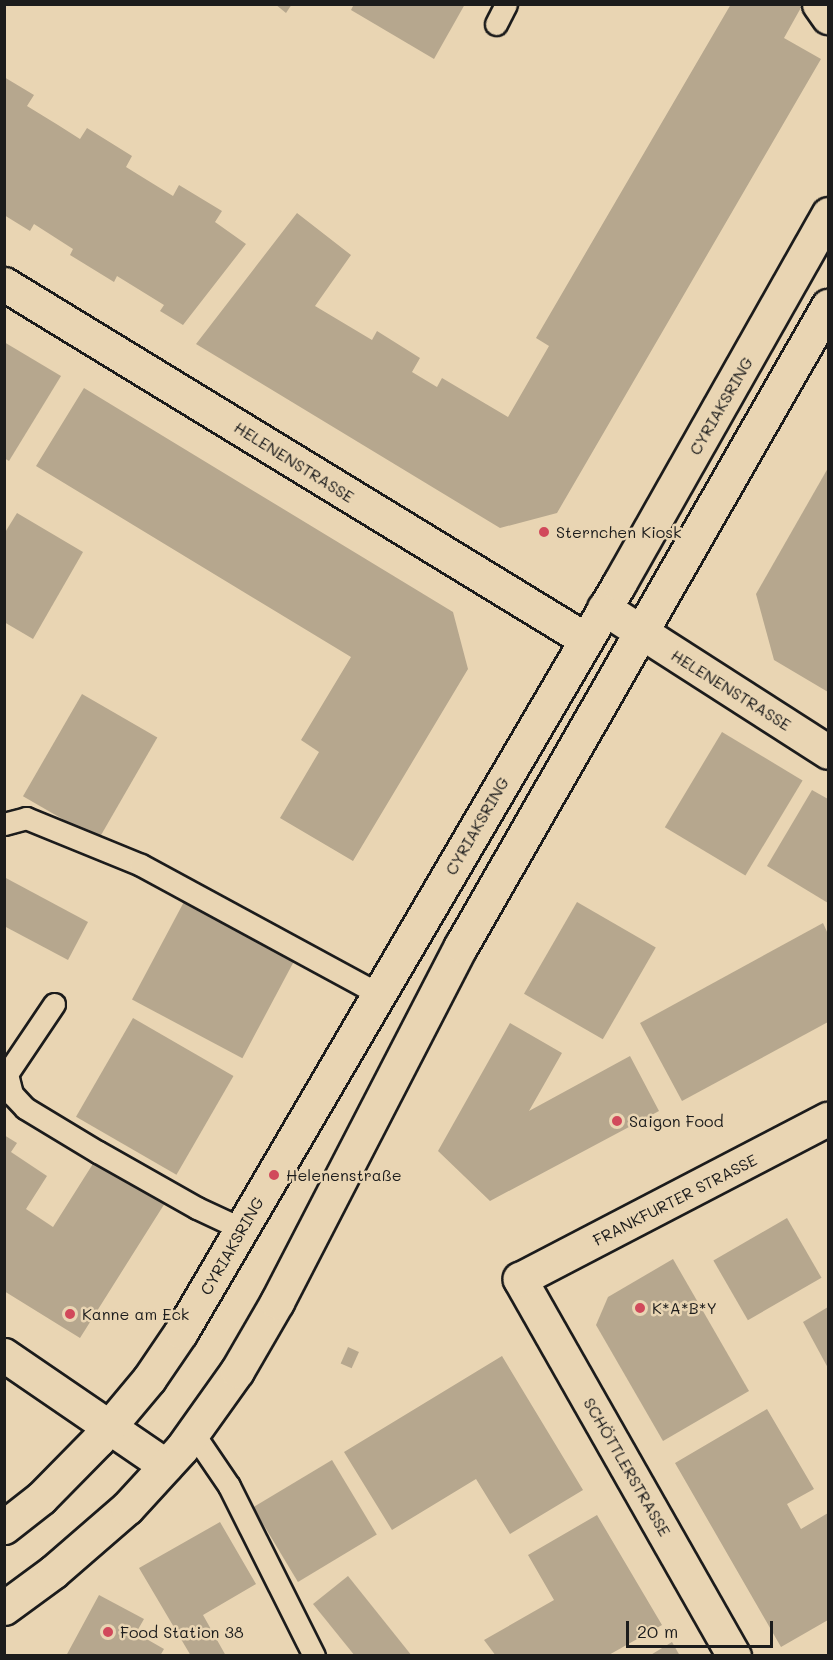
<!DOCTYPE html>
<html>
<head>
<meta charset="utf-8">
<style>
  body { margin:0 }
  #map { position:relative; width:833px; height:1660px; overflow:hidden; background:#e9d5b3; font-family:Mali,sans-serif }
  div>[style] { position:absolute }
  .building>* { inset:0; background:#b6a78e; transform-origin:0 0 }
  .roads { filter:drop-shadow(2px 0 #1c1c1c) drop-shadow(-2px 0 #1c1c1c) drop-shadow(0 2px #1c1c1c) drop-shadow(0 -2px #1c1c1c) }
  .lane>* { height:21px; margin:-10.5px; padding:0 10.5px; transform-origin:10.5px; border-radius:10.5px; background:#e9d5b3 }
  .street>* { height:33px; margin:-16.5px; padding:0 16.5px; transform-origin:16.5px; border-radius:16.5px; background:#e9d5b3 }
  .secondary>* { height:33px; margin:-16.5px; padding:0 16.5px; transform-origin:16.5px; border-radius:16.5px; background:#e9d5b3 }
  .dots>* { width:16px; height:16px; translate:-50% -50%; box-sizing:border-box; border:3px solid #e9d5b3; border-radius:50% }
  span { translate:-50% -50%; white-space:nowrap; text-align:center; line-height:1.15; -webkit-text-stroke:5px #e9d5b3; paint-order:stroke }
  .street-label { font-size:16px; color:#1c1c1c }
  .poi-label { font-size:16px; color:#1c1c1c }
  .left { translate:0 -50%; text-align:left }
  .frame { position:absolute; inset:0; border:6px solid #1c1c1c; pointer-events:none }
  .scale { position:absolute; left:626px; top:1621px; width:147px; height:27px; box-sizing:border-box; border:3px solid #1c1c1c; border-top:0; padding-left:8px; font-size:18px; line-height:21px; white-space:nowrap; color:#1c1c1c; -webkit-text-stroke:4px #e9d5b3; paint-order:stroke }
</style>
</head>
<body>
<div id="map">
  <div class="building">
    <i style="clip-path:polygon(275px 4px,292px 4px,286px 13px)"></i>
    <i style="clip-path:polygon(354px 4px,465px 4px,434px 59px,351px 10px)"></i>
    <i style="clip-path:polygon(731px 4px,803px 4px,784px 38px,821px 59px,557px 513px,500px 528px,196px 344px,297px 213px,351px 255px,315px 306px,372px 340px,377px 331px,420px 358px,412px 372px,437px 387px,442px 378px,508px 417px,549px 346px,536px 338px)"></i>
    <i style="clip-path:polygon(4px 77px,34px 95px,27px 106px,58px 125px,80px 139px,87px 128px,132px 156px,126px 167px,147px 180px,173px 196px,179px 185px,222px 211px,215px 222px,246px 244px,183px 325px,160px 311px,164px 305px,117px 276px,114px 282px,70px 255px,73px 249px,34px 224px,30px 231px,4px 215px)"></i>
    <i style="clip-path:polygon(4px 342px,61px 376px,9px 461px,4px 458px)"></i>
    <i style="clip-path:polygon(84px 388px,453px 612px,468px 669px,353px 861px,280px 818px,319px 752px,301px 740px,351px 657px,36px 466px)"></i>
    <i style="clip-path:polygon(828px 468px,828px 692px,774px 660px,756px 594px)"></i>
    <i style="clip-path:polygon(17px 513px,83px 552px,33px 639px,4px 622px,4px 534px)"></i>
    <i style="left:82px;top:694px;width:87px;height:118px;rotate:30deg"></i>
    <i style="left:722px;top:732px;width:94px;height:111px;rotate:31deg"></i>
    <i style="clip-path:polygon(812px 790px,828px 799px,828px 903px,767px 866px)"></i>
    <i style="clip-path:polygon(4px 877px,88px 922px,68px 960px,4px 926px)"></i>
    <i style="left:186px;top:898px;width:125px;height:115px;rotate:28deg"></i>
    <i style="left:577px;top:902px;width:91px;height:106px;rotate:30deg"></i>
    <i style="clip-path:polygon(823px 923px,828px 934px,828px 1022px,682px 1101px,640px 1023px)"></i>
    <i style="left:133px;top:1018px;width:116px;height:114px;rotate:30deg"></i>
    <i style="clip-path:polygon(510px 1023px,562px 1053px,529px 1111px,630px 1056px,659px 1111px,490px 1201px,438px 1151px)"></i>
    <i style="clip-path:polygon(4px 1135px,17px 1143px,11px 1152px,47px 1176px,26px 1209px,53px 1227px,96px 1159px,165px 1203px,80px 1338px,4px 1291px)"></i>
    <i style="left:787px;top:1218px;width:69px;height:85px;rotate:60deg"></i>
    <i style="clip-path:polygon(673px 1259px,749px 1391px,663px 1441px,596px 1325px,608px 1297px)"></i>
    <i style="clip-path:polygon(828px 1307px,828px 1368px,803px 1322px)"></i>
    <i style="left:348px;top:1347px;width:12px;height:18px;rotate:24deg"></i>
    <i style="clip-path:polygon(502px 1356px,583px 1490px,510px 1534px,476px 1479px,392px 1530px,344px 1452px)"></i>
    <i style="clip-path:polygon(767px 1409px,814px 1489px,787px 1504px,801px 1529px,828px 1513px,828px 1620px,781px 1647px,675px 1463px)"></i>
    <i style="left:332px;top:1460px;width:87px;height:92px;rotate:59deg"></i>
    <i style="clip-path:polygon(597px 1515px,662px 1625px,607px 1656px,496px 1656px,484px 1640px,554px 1600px,528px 1555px)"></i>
    <i style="clip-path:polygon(220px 1522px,256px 1584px,203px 1615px,226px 1656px,191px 1656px,139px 1568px)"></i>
    <i style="clip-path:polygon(348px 1576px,412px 1656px,355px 1656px,313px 1604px)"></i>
    <i style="clip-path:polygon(99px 1595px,144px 1619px,136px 1633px,164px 1649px,160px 1656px,66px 1656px)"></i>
    <i style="clip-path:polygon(672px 1642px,680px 1656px,649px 1656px)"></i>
  </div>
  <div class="roads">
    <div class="lane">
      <i style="left:496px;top:24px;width:22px;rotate:-63deg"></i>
      <i style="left:4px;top:824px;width:23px;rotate:-15deg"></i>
      <i style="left:26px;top:818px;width:124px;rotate:22.2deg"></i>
      <i style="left:141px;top:865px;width:272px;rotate:28.5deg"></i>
      <i style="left:54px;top:1004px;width:84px;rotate:123.9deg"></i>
      <i style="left:7px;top:1074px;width:21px;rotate:76deg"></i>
      <i style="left:12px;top:1094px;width:19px;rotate:47deg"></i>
      <i style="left:25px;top:1108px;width:85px;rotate:31.1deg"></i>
      <i style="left:98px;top:1152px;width:114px;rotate:29.5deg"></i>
      <i style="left:197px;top:1208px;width:50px;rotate:25deg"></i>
      <i style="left:193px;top:1433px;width:64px;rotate:55.8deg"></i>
      <i style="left:229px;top:1486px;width:190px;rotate:63.4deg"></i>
    </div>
    <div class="street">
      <i style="left:819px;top:4px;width:16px;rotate:55deg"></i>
      <i style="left:4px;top:284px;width:681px;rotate:31.43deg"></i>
      <i style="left:604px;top:608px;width:266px;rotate:32.7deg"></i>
      <i style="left:4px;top:1355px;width:196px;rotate:34.4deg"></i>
      <i style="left:734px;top:1656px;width:434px;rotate:-119.6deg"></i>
      <i style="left:520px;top:1279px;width:347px;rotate:-27.5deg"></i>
    </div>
    <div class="secondary">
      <i style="left:4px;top:1527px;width:47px;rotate:-38.1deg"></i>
      <i style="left:41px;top:1498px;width:81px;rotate:-45.5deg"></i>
      <i style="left:98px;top:1440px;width:80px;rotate:-50.1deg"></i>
      <i style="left:149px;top:1379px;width:57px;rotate:-55.8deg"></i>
      <i style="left:181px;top:1332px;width:867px;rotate:-59.65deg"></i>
      <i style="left:619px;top:584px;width:425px;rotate:-60.5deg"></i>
      <i style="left:4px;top:1608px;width:61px;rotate:-36.3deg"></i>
      <i style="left:53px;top:1572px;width:98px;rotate:-40.9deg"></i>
      <i style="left:127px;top:1508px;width:81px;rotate:-47.5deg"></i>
      <i style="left:182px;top:1448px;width:95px;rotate:-54.5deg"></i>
      <i style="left:237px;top:1371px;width:80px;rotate:-59.9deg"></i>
      <i style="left:277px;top:1302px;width:401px;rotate:-62.7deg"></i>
      <i style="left:461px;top:946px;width:738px;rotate:-60.17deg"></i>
    </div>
  </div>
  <div class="dots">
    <i style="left:544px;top:532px;background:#d1495b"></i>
    <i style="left:617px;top:1121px;background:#d1495b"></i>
    <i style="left:274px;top:1175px;background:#d1495b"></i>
    <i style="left:640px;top:1308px;background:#d1495b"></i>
    <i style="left:70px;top:1314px;background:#d1495b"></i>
    <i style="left:108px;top:1632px;background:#d1495b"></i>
  </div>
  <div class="street-label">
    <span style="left:721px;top:406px;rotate:-60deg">CYRIAKSRING</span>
    <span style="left:294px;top:462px;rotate:32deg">HELENENSTRASSE</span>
    <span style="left:731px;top:690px;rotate:32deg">HELENENSTRASSE</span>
    <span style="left:477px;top:826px;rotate:-60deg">CYRIAKSRING</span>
    <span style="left:675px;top:1200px;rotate:-27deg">FRANKFURTER STRASSE</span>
    <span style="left:232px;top:1246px;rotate:-60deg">CYRIAKSRING</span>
    <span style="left:627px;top:1467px;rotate:60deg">SCHÖTTLERSTRASSE</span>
  </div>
  <div class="poi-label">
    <span class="left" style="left:556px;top:532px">Sternchen Kiosk</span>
    <span class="left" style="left:629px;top:1121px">Saigon Food</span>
    <span class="left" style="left:286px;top:1175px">Helenenstraße</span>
    <span class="left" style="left:652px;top:1308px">K*A*B*Y</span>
    <span class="left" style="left:82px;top:1314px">Kanne am Eck</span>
    <span class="left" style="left:120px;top:1632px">Food Station 38</span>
  </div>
  <div class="frame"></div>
  <div class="scale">20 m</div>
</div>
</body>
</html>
